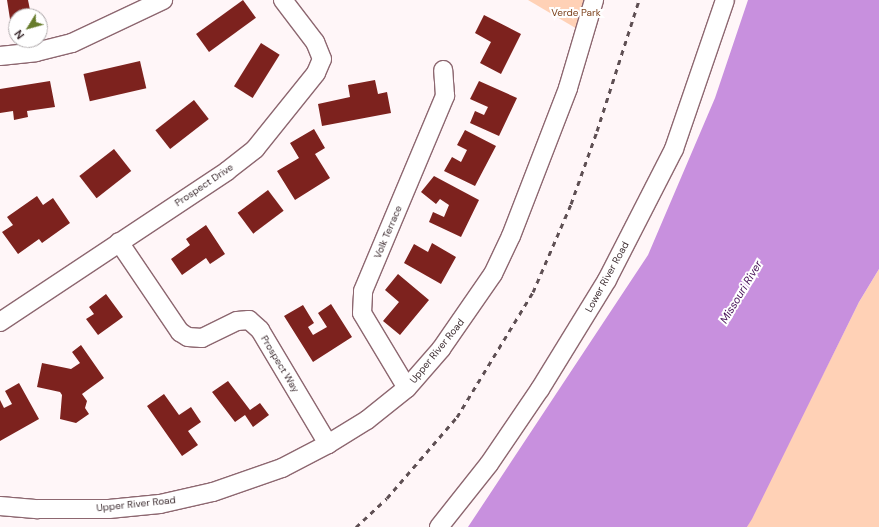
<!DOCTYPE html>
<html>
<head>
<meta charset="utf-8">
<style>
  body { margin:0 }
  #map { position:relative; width:879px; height:527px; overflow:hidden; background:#fff6f8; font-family:"DM Sans",sans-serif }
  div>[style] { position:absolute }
  .green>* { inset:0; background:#ffd1b6 }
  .water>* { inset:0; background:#c890de }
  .building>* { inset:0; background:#7d221e; transform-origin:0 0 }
  .roads { filter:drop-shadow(1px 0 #8d6770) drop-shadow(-1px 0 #8d6770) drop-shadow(0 1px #8d6770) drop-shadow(0 -1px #8d6770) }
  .minor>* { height:18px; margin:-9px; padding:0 9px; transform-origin:9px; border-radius:9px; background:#fff }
  .rail>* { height:3px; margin-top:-1.5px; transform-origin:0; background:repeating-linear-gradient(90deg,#5e4f53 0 5px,transparent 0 10px) }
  span { translate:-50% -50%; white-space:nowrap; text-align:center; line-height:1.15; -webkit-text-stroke:4px #fff; paint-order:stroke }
  .park-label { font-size:10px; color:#7d431e }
  .street-label { font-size:10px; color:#3d2d31 }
  .water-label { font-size:11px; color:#440e55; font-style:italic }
  .north { position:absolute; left:8px; top:8px; width:40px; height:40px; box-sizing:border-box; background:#fff; border:1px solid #b1abad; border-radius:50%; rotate:233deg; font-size:11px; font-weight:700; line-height:16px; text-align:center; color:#3d2d31 }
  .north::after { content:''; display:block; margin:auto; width:14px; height:18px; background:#677c2c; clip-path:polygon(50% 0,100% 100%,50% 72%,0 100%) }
</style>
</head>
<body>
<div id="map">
  <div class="green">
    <i style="clip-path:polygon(528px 0,594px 0,584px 33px)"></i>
    <i style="clip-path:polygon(879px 269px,879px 527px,747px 527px,859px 302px)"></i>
  </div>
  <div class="water">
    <i style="clip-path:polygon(748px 0,879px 0,879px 269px,859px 302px,752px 519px,747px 527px,468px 527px,648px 255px,715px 98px)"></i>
  </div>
  <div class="building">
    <i style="clip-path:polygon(7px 0,28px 0,31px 15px,10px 19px)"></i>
    <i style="left:243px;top:0;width:22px;height:58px;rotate:54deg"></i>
    <i style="clip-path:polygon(484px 15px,521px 34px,501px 74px,480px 63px,491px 42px,475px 33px)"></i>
    <i style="left:261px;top:43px;width:22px;height:51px;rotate:32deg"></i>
    <i style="left:140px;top:61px;width:28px;height:58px;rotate:77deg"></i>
    <i style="clip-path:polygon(375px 80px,378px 94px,387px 92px,391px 113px,322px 126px,318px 104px,350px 97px,348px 85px)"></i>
    <i style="clip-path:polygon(50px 81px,55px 107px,27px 111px,28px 117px,14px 120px,13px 111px,0 113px,0 89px)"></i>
    <i style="clip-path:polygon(479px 81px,517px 98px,499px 136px,470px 123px,475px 111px,484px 115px,488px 107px,470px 99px)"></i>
    <i style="left:194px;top:100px;width:24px;height:49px;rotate:52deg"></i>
    <i style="clip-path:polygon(314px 129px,325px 148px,315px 154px,330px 178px,295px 200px,277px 171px,299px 158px,290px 143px)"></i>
    <i style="clip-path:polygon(465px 130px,496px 146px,475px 186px,444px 171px,452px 157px,461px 162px,467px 150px,457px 145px)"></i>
    <i style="left:114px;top:149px;width:28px;height:44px;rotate:52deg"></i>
    <i style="clip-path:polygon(434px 176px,479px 200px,461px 237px,429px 222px,433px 212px,444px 217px,449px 205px,440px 199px,436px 204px,421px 192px)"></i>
    <i style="left:268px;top:190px;width:26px;height:38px;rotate:53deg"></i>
    <i style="clip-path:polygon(37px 196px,43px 205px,53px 198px,70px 223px,42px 243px,39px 239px,18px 254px,2px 232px,13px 225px,7px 217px)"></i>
    <i style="clip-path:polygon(206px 225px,225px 254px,210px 264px,206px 258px,182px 275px,171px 259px,190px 245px,186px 239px)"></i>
    <i style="clip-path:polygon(432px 243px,456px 257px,441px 284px,404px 263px,414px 244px,428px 252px)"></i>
    <i style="clip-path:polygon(398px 274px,429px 300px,400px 335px,383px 321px,399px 302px,385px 290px)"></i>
    <i style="clip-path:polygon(106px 294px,123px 317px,98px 335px,86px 319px,94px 314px,89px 307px)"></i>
    <i style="clip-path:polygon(331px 304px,352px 337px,313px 362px,284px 316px,303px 305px,314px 323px,308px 327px,313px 335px,327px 327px,318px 313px)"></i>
    <i style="clip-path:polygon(81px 345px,104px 378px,82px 394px,87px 401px,85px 408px,89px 414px,76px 423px,60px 419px,62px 395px,60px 392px,37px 387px,42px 363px,71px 369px,80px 363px,72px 352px)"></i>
    <i style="clip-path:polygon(228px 381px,250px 410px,260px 403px,269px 415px,253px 427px,245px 415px,235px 422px,212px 392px)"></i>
    <i style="clip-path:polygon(19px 383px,39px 419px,0 441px,0 400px,4px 408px,12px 404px,5px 391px)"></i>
    <i style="clip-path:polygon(164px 394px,179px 415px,191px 407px,201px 422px,188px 431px,198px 445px,182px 456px,147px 406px)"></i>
  </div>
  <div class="roads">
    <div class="minor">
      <i style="left:0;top:56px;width:36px;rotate:-6deg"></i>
      <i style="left:36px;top:52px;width:37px;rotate:-14deg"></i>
      <i style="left:72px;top:43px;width:101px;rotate:-25.3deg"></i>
      <i style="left:119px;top:242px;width:109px;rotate:55.9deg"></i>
      <i style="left:180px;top:332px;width:9px;rotate:32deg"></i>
      <i style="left:188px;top:337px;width:14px;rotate:4deg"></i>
      <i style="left:202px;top:338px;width:39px;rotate:-26deg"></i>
      <i style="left:237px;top:321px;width:12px;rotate:-5deg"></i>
      <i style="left:249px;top:320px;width:15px;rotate:42deg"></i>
      <i style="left:260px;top:330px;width:133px;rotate:59.2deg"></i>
      <i style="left:0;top:322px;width:273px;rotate:-33.6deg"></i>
      <i style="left:227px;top:171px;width:36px;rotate:-38deg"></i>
      <i style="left:255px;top:149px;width:97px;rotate:-51.2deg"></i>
      <i style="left:316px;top:73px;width:15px;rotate:-67deg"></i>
      <i style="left:322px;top:59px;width:18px;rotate:-112deg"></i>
      <i style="left:315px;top:42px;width:53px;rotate:-127.3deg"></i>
      <i style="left:407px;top:388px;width:87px;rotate:-121deg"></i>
      <i style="left:362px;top:313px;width:22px;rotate:-87deg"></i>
      <i style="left:363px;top:291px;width:212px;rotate:-67.2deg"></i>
      <i style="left:445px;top:96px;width:26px;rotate:-94deg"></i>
      <i style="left:0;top:506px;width:38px;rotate:5deg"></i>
      <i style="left:38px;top:509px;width:71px"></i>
      <i style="left:109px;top:509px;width:51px;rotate:-5.6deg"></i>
      <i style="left:160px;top:504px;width:54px;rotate:-12.8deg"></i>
      <i style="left:213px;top:492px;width:73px;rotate:-19.2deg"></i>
      <i style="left:282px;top:468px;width:52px;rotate:-27.6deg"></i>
      <i style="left:328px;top:444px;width:46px;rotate:-31.6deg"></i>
      <i style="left:367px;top:420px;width:51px;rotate:-38.7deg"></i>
      <i style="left:407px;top:388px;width:52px;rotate:-48.9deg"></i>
      <i style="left:441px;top:349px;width:91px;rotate:-55.3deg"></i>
      <i style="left:493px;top:274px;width:42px;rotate:-64.7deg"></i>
      <i style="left:511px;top:236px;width:159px;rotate:-68.9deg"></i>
      <i style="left:568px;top:88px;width:92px;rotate:-73.5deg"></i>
      <i style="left:439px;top:527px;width:80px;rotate:-51.6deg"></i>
      <i style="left:489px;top:464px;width:91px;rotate:-55.8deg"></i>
      <i style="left:540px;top:389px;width:128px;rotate:-58.4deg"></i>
      <i style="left:607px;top:280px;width:147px;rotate:-62.9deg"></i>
      <i style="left:674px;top:149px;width:157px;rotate:-71.1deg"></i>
    </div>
  </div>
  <div class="rail">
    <i style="left:356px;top:527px;width:42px;rotate:-43.1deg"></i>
    <i style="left:387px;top:498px;width:107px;rotate:-49.2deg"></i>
    <i style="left:457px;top:417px;width:146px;rotate:-58.7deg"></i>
    <i style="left:533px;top:292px;width:96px;rotate:-66.6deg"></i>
    <i style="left:571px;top:204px;width:77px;rotate:-70.4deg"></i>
    <i style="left:597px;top:131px;width:138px;rotate:-72.2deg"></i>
  </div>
  <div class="park-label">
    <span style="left:576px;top:13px">Verde Park</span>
  </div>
  <div class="street-label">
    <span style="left:204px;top:185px;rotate:-34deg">Prospect Drive</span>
    <span style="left:388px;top:232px;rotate:-67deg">Volk Terrace</span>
    <span style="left:607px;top:277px;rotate:-61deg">Lower River Road</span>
    <span style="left:437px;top:351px;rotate:-51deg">Upper River Road</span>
    <span style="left:280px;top:364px;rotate:59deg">Prospect Way</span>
    <span style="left:136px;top:504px;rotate:-6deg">Upper River Road</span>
  </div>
  <div class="water-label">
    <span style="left:741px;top:292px;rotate:-59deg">Missouri River</span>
  </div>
  <div class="north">N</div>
</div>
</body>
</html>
